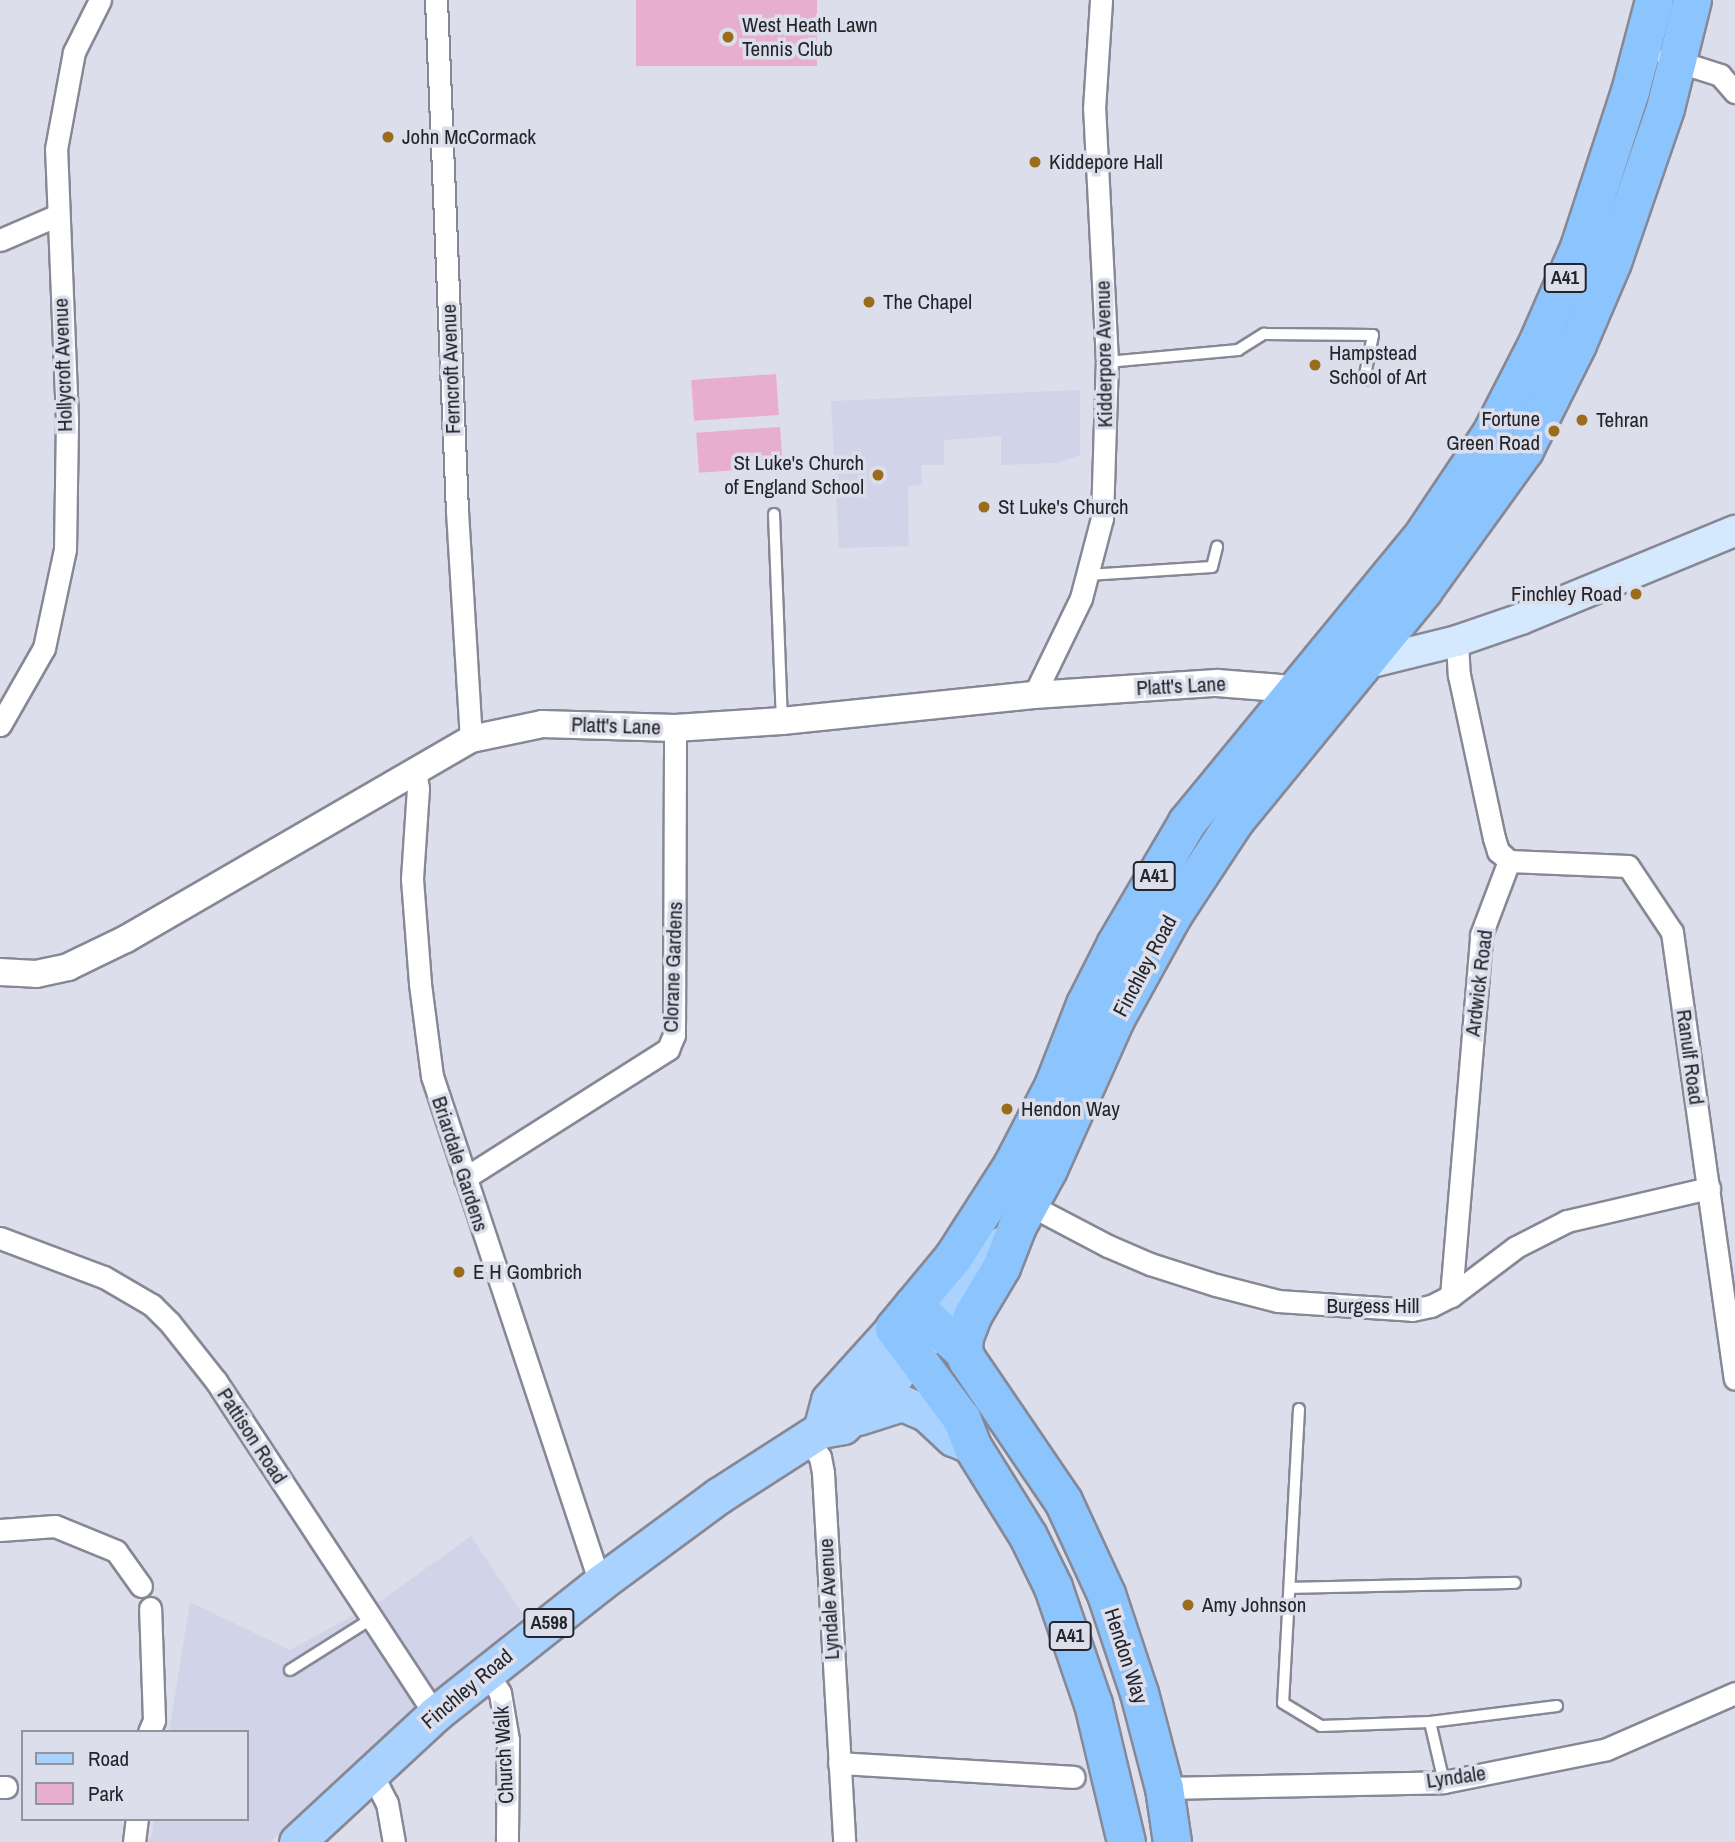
<!DOCTYPE html>
<html>
<head>
<meta charset="utf-8">
<style>
  body { margin:0 }
  #map { position:relative; width:1735px; height:1842px; overflow:hidden; background:#dcdeec; font-family:"Archivo Narrow",sans-serif }
  div>[style] { position:absolute }
  .built>* { inset:0; background:#d1d3e9 }
  .green>* { inset:0; background:#e8aecf; transform-origin:0 0 }
  .roads { filter:drop-shadow(2px 0 #878895) drop-shadow(-2px 0 #878895) drop-shadow(0 2px #878895) drop-shadow(0 -2px #878895) }
  .service>* { height:10px; margin:-5px; padding:0 5px; transform-origin:5px; border-radius:5px; background:#fff }
  .minor>* { height:21px; margin:-10.5px; padding:0 10.5px; transform-origin:10.5px; border-radius:10.5px; background:#fff }
  .tertiary>* { height:26px; margin:-13px; padding:0 13px; transform-origin:13px; border-radius:13px; background:#fff }
  .secondary>* { height:30px; margin:-15px; padding:0 15px; transform-origin:15px; border-radius:15px; background:#d4e9fe }
  .primary>* { height:35px; margin:-17.5px; padding:0 17.5px; transform-origin:17.5px; border-radius:17.5px; background:#a9d3fe }
  .trunk>* { height:37px; margin:-18.5px; padding:0 18.5px; transform-origin:18.5px; border-radius:18.5px; background:#8cc4fe }
  .dots>* { width:19px; height:19px; translate:-50% -50%; box-sizing:border-box; border:4px solid #dcdeec; border-radius:50% }
  span { translate:-50% -50%; white-space:nowrap; text-align:center; line-height:1.15; -webkit-text-stroke:7px #dcdeec; paint-order:stroke }
  .shield-label span { padding:2px 5px; background:#dcdeec; border:2px solid; border-radius:5px; -webkit-text-stroke-width:0 }
  .shield-label { font-size:19px; color:#24252a; font-weight:700 }
  .poi-label { font-size:21px; color:#24252a }
  .left { translate:0 -50%; text-align:left }
  .right { translate:-100% -50%; text-align:right }
  .street-label { font-size:21px; color:#24252a }
  .legend { position:absolute; left:21px; top:1730px; width:228px; height:91px; box-sizing:border-box; background:#dcdeec; border:2px solid #92949e; margin:0; padding:9px 12px; list-style:none; font-size:21px; color:#24252a }
  .legend li { display:flex; align-items:center; gap:14px; height:35px }
  .legend b { width:35px; border:2px solid #92949e }
</style>
</head>
<body>
<div id="map">
  <div class="built">
    <i style="clip-path:polygon(1080px 390px,1080px 455px,1057px 463px,1001px 465px,1001px 436px,944px 440px,944px 465px,921px 465px,922px 485px,908px 486px,909px 546px,839px 548px,831px 401px)"></i>
    <i style="clip-path:polygon(471px 1536px,524px 1616px,270px 1842px,144px 1842px,151px 1838px,154px 1819px,247px 1819px,247px 1732px,169px 1732px,190px 1602px,290px 1650px,385px 1598px)"></i>
  </div>
  <div class="green">
    <i style="left:636px;top:0;width:181px;height:66px"></i>
    <i style="left:776px;top:374px;width:41px;height:85px;rotate:86deg"></i>
    <i style="left:780px;top:427px;width:40px;height:84px;rotate:86deg"></i>
  </div>
  <div class="roads">
    <div class="service">
      <i style="left:1107px;top:362px;width:132px;rotate:-5.2deg"></i>
      <i style="left:1238px;top:350px;width:31px;rotate:-32deg"></i>
      <i style="left:1264px;top:334px;width:109px;rotate:0.5deg"></i>
      <i style="left:1373px;top:335px;width:46px;rotate:101.3deg"></i>
      <i style="left:774px;top:514px;width:207px;rotate:87.8deg"></i>
      <i style="left:1088px;top:575px;width:124px;rotate:-3.7deg"></i>
      <i style="left:1212px;top:567px;width:21px;rotate:-76deg"></i>
      <i style="left:1299px;top:1409px;width:294px;rotate:93.1deg"></i>
      <i style="left:1283px;top:1703px;width:44px;rotate:31.2deg"></i>
      <i style="left:1321px;top:1726px;width:109px;rotate:-2.1deg"></i>
      <i style="left:1430px;top:1722px;width:62px;rotate:76.9deg"></i>
      <i style="left:1291px;top:1588px;width:224px;rotate:-1.3deg"></i>
      <i style="left:290px;top:1670px;width:96px;rotate:-32.2deg"></i>
      <i style="left:1430px;top:1722px;width:128px;rotate:-7.2deg"></i>
    </div>
    <div class="minor">
      <i style="left:436px;top:0;width:511px;rotate:87.65deg"></i>
      <i style="left:457px;top:511px;width:228px;rotate:86.5deg"></i>
      <i style="left:1667px;top:58px;width:56px;rotate:17.8deg"></i>
      <i style="left:1720px;top:75px;width:23px;rotate:49deg"></i>
      <i style="left:0;top:240px;width:63px;rotate:-23.3deg"></i>
      <i style="left:1457px;top:641px;width:34px;rotate:87deg"></i>
      <i style="left:1459px;top:675px;width:167px;rotate:77.9deg"></i>
      <i style="left:1494px;top:838px;width:14px;rotate:73deg"></i>
      <i style="left:1498px;top:851px;width:15px;rotate:42deg"></i>
      <i style="left:1034px;top:695px;width:108px;rotate:-64.1deg"></i>
      <i style="left:1081px;top:598px;width:83px;rotate:-75.3deg"></i>
      <i style="left:1102px;top:518px;width:156px;rotate:-88.2deg"></i>
      <i style="left:1107px;top:362px;width:253px;rotate:-92.9deg"></i>
      <i style="left:1094px;top:109px;width:109px;rotate:-86.3deg"></i>
      <i style="left:0;top:725px;width:89px;rotate:-60.3deg"></i>
      <i style="left:44px;top:648px;width:101px;rotate:-78deg"></i>
      <i style="left:65px;top:549px;width:129px;rotate:-89.1deg"></i>
      <i style="left:67px;top:420px;width:271px;rotate:-92.3deg"></i>
      <i style="left:56px;top:149px;width:99px;rotate:-79.5deg"></i>
      <i style="left:74px;top:52px;width:58px;rotate:-63.4deg"></i>
      <i style="left:415px;top:770px;width:18px;rotate:81deg"></i>
      <i style="left:418px;top:788px;width:91px;rotate:93.8deg"></i>
      <i style="left:412px;top:879px;width:105px;rotate:85.6deg"></i>
      <i style="left:420px;top:984px;width:93px;rotate:82.6deg"></i>
      <i style="left:432px;top:1076px;width:534px;rotate:71.67deg"></i>
      <i style="left:1509px;top:861px;width:119px;rotate:2.4deg"></i>
      <i style="left:1628px;top:866px;width:79px;rotate:56.3deg"></i>
      <i style="left:1672px;top:932px;width:451px;rotate:82deg"></i>
      <i style="left:465px;top:1178px;width:241px;rotate:-32.4deg"></i>
      <i style="left:668px;top:1049px;width:15px;rotate:-67deg"></i>
      <i style="left:674px;top:1035px;width:307px;rotate:-89.8deg"></i>
      <i style="left:1028px;top:1204px;width:90px;rotate:27.7deg"></i>
      <i style="left:1108px;top:1246px;width:46px;rotate:23.2deg"></i>
      <i style="left:1150px;top:1264px;width:69px;rotate:17.7deg"></i>
      <i style="left:1216px;top:1285px;width:64px;rotate:14.5deg"></i>
      <i style="left:1278px;top:1301px;width:134px;rotate:3.8deg"></i>
      <i style="left:1412px;top:1310px;width:19px;rotate:-12deg"></i>
      <i style="left:1431px;top:1306px;width:22px;rotate:-27deg"></i>
      <i style="left:1451px;top:1296px;width:81px;rotate:-37deg"></i>
      <i style="left:1516px;top:1247px;width:57px;rotate:-27deg"></i>
      <i style="left:1567px;top:1221px;width:146px;rotate:-13.1deg"></i>
      <i style="left:0;top:1238px;width:111px;rotate:20.6deg"></i>
      <i style="left:104px;top:1277px;width:56px;rotate:30.3deg"></i>
      <i style="left:152px;top:1305px;width:25px;rotate:45deg"></i>
      <i style="left:170px;top:1323px;width:74px;rotate:51.6deg"></i>
      <i style="left:216px;top:1381px;width:399px;rotate:56.7deg"></i>
      <i style="left:1451px;top:1296px;width:362px;rotate:-85.2deg"></i>
      <i style="left:1481px;top:935px;width:79px;rotate:-69.3deg"></i>
      <i style="left:807px;top:1439px;width:22px;rotate:54deg"></i>
      <i style="left:820px;top:1457px;width:16px;rotate:79deg"></i>
      <i style="left:823px;top:1473px;width:370px;rotate:86.7deg"></i>
      <i style="left:0;top:1530px;width:55px;rotate:-4.2deg"></i>
      <i style="left:55px;top:1526px;width:66px;rotate:22.3deg"></i>
      <i style="left:116px;top:1551px;width:43px;rotate:54.5deg"></i>
      <i style="left:486px;top:1672px;width:25px;rotate:56deg"></i>
      <i style="left:500px;top:1693px;width:48px;rotate:80.3deg"></i>
      <i style="left:508px;top:1740px;width:102px;rotate:90.6deg"></i>
      <i style="left:149px;top:1732px;width:13px;rotate:-67deg"></i>
      <i style="left:154px;top:1720px;width:112px;rotate:-92deg"></i>
      <i style="left:839px;top:1763px;width:235px;rotate:3.4deg"></i>
      <i style="left:372px;top:1774px;width:33px;rotate:63deg"></i>
      <i style="left:387px;top:1803px;width:40px;rotate:80deg"></i>
      <i style="left:0;top:1787px;width:6px"></i>
      <i style="left:1164px;top:1788px;width:280px;rotate:-1.2deg"></i>
      <i style="left:1444px;top:1782px;width:166px;rotate:-11.4deg"></i>
      <i style="left:1607px;top:1749px;width:140px;rotate:-23.6deg"></i>
      <i style="left:134px;top:1842px;width:23px;rotate:-83deg"></i>
    </div>
    <div class="tertiary">
      <i style="left:0;top:972px;width:36px;rotate:3deg"></i>
      <i style="left:36px;top:974px;width:33px;rotate:-12deg"></i>
      <i style="left:68px;top:967px;width:64px;rotate:-25.8deg"></i>
      <i style="left:126px;top:939px;width:399px;rotate:-30.1deg"></i>
      <i style="left:471px;top:739px;width:73px;rotate:-11.9deg"></i>
      <i style="left:542px;top:724px;width:133px;rotate:1.7deg"></i>
      <i style="left:675px;top:728px;width:107px;rotate:-3.7deg"></i>
      <i style="left:782px;top:721px;width:253px;rotate:-5.9deg"></i>
      <i style="left:1034px;top:695px;width:183px;rotate:-3.8deg"></i>
      <i style="left:1217px;top:683px;width:76px;rotate:4.5deg"></i>
    </div>
    <div class="secondary">
      <i style="left:1356px;top:666px;width:104px;rotate:-13.9deg"></i>
      <i style="left:1457px;top:641px;width:68px;rotate:-19deg"></i>
      <i style="left:1521px;top:619px;width:231px;rotate:-22.4deg"></i>
    </div>
    <div class="primary">
      <i style="left:858px;top:1417px;width:46px;rotate:-17.7deg"></i>
      <i style="left:902px;top:1403px;width:26px;rotate:23deg"></i>
      <i style="left:926px;top:1413px;width:37px;rotate:43deg"></i>
      <i style="left:953px;top:1438px;width:21px;rotate:23deg"></i>
      <i style="left:821px;top:1430px;width:31px;rotate:-75deg"></i>
      <i style="left:829px;top:1400px;width:97px;rotate:-47.9deg"></i>
      <i style="left:297px;top:1842px;width:188px;rotate:-42.8deg"></i>
      <i style="left:435px;top:1714px;width:211px;rotate:-38.4deg"></i>
      <i style="left:600px;top:1583px;width:147px;rotate:-36.4deg"></i>
      <i style="left:718px;top:1496px;width:122px;rotate:-32.7deg"></i>
      <i style="left:821px;top:1430px;width:22px;rotate:-10deg"></i>
      <i style="left:843px;top:1426px;width:72px;rotate:-43.9deg"></i>
      <i style="left:895px;top:1376px;width:168px;rotate:-51.3deg"></i>
    </div>
    <div class="trunk">
      <i style="left:913px;top:1305px;width:68px;rotate:42.6deg"></i>
      <i style="left:1126px;top:1842px;width:142px;rotate:-103.4deg"></i>
      <i style="left:1093px;top:1704px;width:124px;rotate:-108.9deg"></i>
      <i style="left:1053px;top:1587px;width:57px;rotate:-116.1deg"></i>
      <i style="left:1028px;top:1536px;width:106px;rotate:-121.9deg"></i>
      <i style="left:972px;top:1446px;width:30px;rotate:-111deg"></i>
      <i style="left:961px;top:1418px;width:112px;rotate:-126.7deg"></i>
      <i style="left:894px;top:1328px;width:92px;rotate:-50.3deg"></i>
      <i style="left:953px;top:1257px;width:109px;rotate:-57.3deg"></i>
      <i style="left:1012px;top:1165px;width:89px;rotate:-62.6deg"></i>
      <i style="left:1053px;top:1086px;width:88px;rotate:-68.7deg"></i>
      <i style="left:1085px;top:1004px;width:68px;rotate:-63.1deg"></i>
      <i style="left:1116px;top:943px;width:140px;rotate:-59.6deg"></i>
      <i style="left:1187px;top:822px;width:374px;rotate:-50.6deg"></i>
      <i style="left:1424px;top:533px;width:120px;rotate:-56.2deg"></i>
      <i style="left:1491px;top:433px;width:103px;rotate:-62.9deg"></i>
      <i style="left:1538px;top:341px;width:103px;rotate:-66.4deg"></i>
      <i style="left:1579px;top:247px;width:164px;rotate:-71.9deg"></i>
      <i style="left:1630px;top:91px;width:94px;rotate:-75.2deg"></i>
      <i style="left:1172px;top:1842px;width:55px;rotate:-98.4deg"></i>
      <i style="left:1164px;top:1788px;width:98px;rotate:-104.7deg"></i>
      <i style="left:1139px;top:1693px;width:104px;rotate:-108.4deg"></i>
      <i style="left:1106px;top:1594px;width:102px;rotate:-114.8deg"></i>
      <i style="left:1063px;top:1501px;width:171px;rotate:-124.2deg"></i>
      <i style="left:967px;top:1360px;width:10px;rotate:-114deg"></i>
      <i style="left:963px;top:1351px;width:14px;rotate:-86deg"></i>
      <i style="left:964px;top:1337px;width:25px;rotate:-69deg"></i>
      <i style="left:973px;top:1314px;width:55px;rotate:-59.2deg"></i>
      <i style="left:1001px;top:1267px;width:44px;rotate:-68.7deg"></i>
      <i style="left:1017px;top:1226px;width:65px;rotate:-61.5deg"></i>
      <i style="left:1048px;top:1169px;width:164px;rotate:-65.9deg"></i>
      <i style="left:1115px;top:1019px;width:120px;rotate:-61.1deg"></i>
      <i style="left:1173px;top:914px;width:113px;rotate:-56.6deg"></i>
      <i style="left:1235px;top:820px;width:297px;rotate:-50.7deg"></i>
      <i style="left:1423px;top:590px;width:173px;rotate:-54.2deg"></i>
      <i style="left:1524px;top:450px;width:119px;rotate:-63.4deg"></i>
      <i style="left:1577px;top:344px;width:89px;rotate:-66.9deg"></i>
      <i style="left:1612px;top:262px;width:163px;rotate:-71deg"></i>
      <i style="left:1665px;top:108px;width:111px;rotate:-76deg"></i>
    </div>
  </div>
  <div class="dots">
    <i style="left:728px;top:37px;background:#996d1b"></i>
    <i style="left:388px;top:137px;background:#996d1b"></i>
    <i style="left:1035px;top:162px;background:#996d1b"></i>
    <i style="left:869px;top:302px;background:#996d1b"></i>
    <i style="left:1315px;top:365px;background:#996d1b"></i>
    <i style="left:1582px;top:420px;background:#996d1b"></i>
    <i style="left:1554px;top:431px;background:#996d1b"></i>
    <i style="left:878px;top:475px;background:#996d1b"></i>
    <i style="left:984px;top:507px;background:#996d1b"></i>
    <i style="left:1636px;top:594px;background:#996d1b"></i>
    <i style="left:1007px;top:1109px;background:#996d1b"></i>
    <i style="left:459px;top:1272px;background:#996d1b"></i>
    <i style="left:1188px;top:1605px;background:#996d1b"></i>
  </div>
  <div class="shield-label">
    <span style="left:1565px;top:278px">A41</span>
    <span style="left:1154px;top:876px">A41</span>
    <span style="left:549px;top:1623px">A598</span>
    <span style="left:1070px;top:1636px">A41</span>
  </div>
  <div class="poi-label">
    <span class="left" style="left:742px;top:37px">West Heath Lawn<br>Tennis Club</span>
    <span class="left" style="left:402px;top:137px">John McCormack</span>
    <span class="left" style="left:1049px;top:162px">Kiddepore Hall</span>
    <span class="left" style="left:883px;top:302px">The Chapel</span>
    <span class="left" style="left:1329px;top:365px">Hampstead<br>School of Art</span>
    <span class="right" style="left:1540px;top:431px">Fortune<br>Green Road</span>
    <span class="left" style="left:1596px;top:420px">Tehran</span>
    <span class="right" style="left:864px;top:475px">St Luke's Church<br>of England School</span>
    <span class="left" style="left:998px;top:507px">St Luke's Church</span>
    <span class="right" style="left:1622px;top:594px">Finchley Road</span>
    <span class="left" style="left:1021px;top:1109px">Hendon Way</span>
    <span class="left" style="left:473px;top:1272px">E H Gombrich</span>
    <span class="left" style="left:1202px;top:1605px">Amy Johnson</span>
  </div>
  <div class="street-label">
    <span style="left:1104px;top:354px;rotate:-91deg">Kidderpore Avenue</span>
    <span style="left:63px;top:365px;rotate:-92deg">Hollycroft Avenue</span>
    <span style="left:451px;top:369px;rotate:-92deg">Ferncroft Avenue</span>
    <span style="left:1181px;top:686px;rotate:-3deg">Platt's Lane</span>
    <span style="left:616px;top:726px;rotate:2deg">Platt's Lane</span>
    <span style="left:1145px;top:966px;rotate:-62deg">Finchley Road</span>
    <span style="left:673px;top:967px;rotate:-88deg">Clorane Gardens</span>
    <span style="left:1479px;top:983px;rotate:-83deg">Ardwick Road</span>
    <span style="left:1690px;top:1057px;rotate:82deg">Ranulf Road</span>
    <span style="left:460px;top:1164px;rotate:72deg">Briardale Gardens</span>
    <span style="left:1373px;top:1306px">Burgess Hill</span>
    <span style="left:252px;top:1436px;rotate:57deg">Pattison Road</span>
    <span style="left:829px;top:1599px;rotate:-93deg">Lyndale Avenue</span>
    <span style="left:1126px;top:1656px;rotate:72deg">Hendon Way</span>
    <span style="left:467px;top:1689px;rotate:-40deg">Finchley Road</span>
    <span style="left:504px;top:1755px;rotate:-93deg">Church Walk</span>
    <span style="left:1456px;top:1777px;rotate:-8deg">Lyndale</span>
  </div>
  <ul class="legend">
  <li><b style="height:9px;background:#a9d3fe"></b>Road</li>
  <li><b style="height:19px;background:#e8aecf"></b>Park</li>
  </ul>
</div>
</body>
</html>
